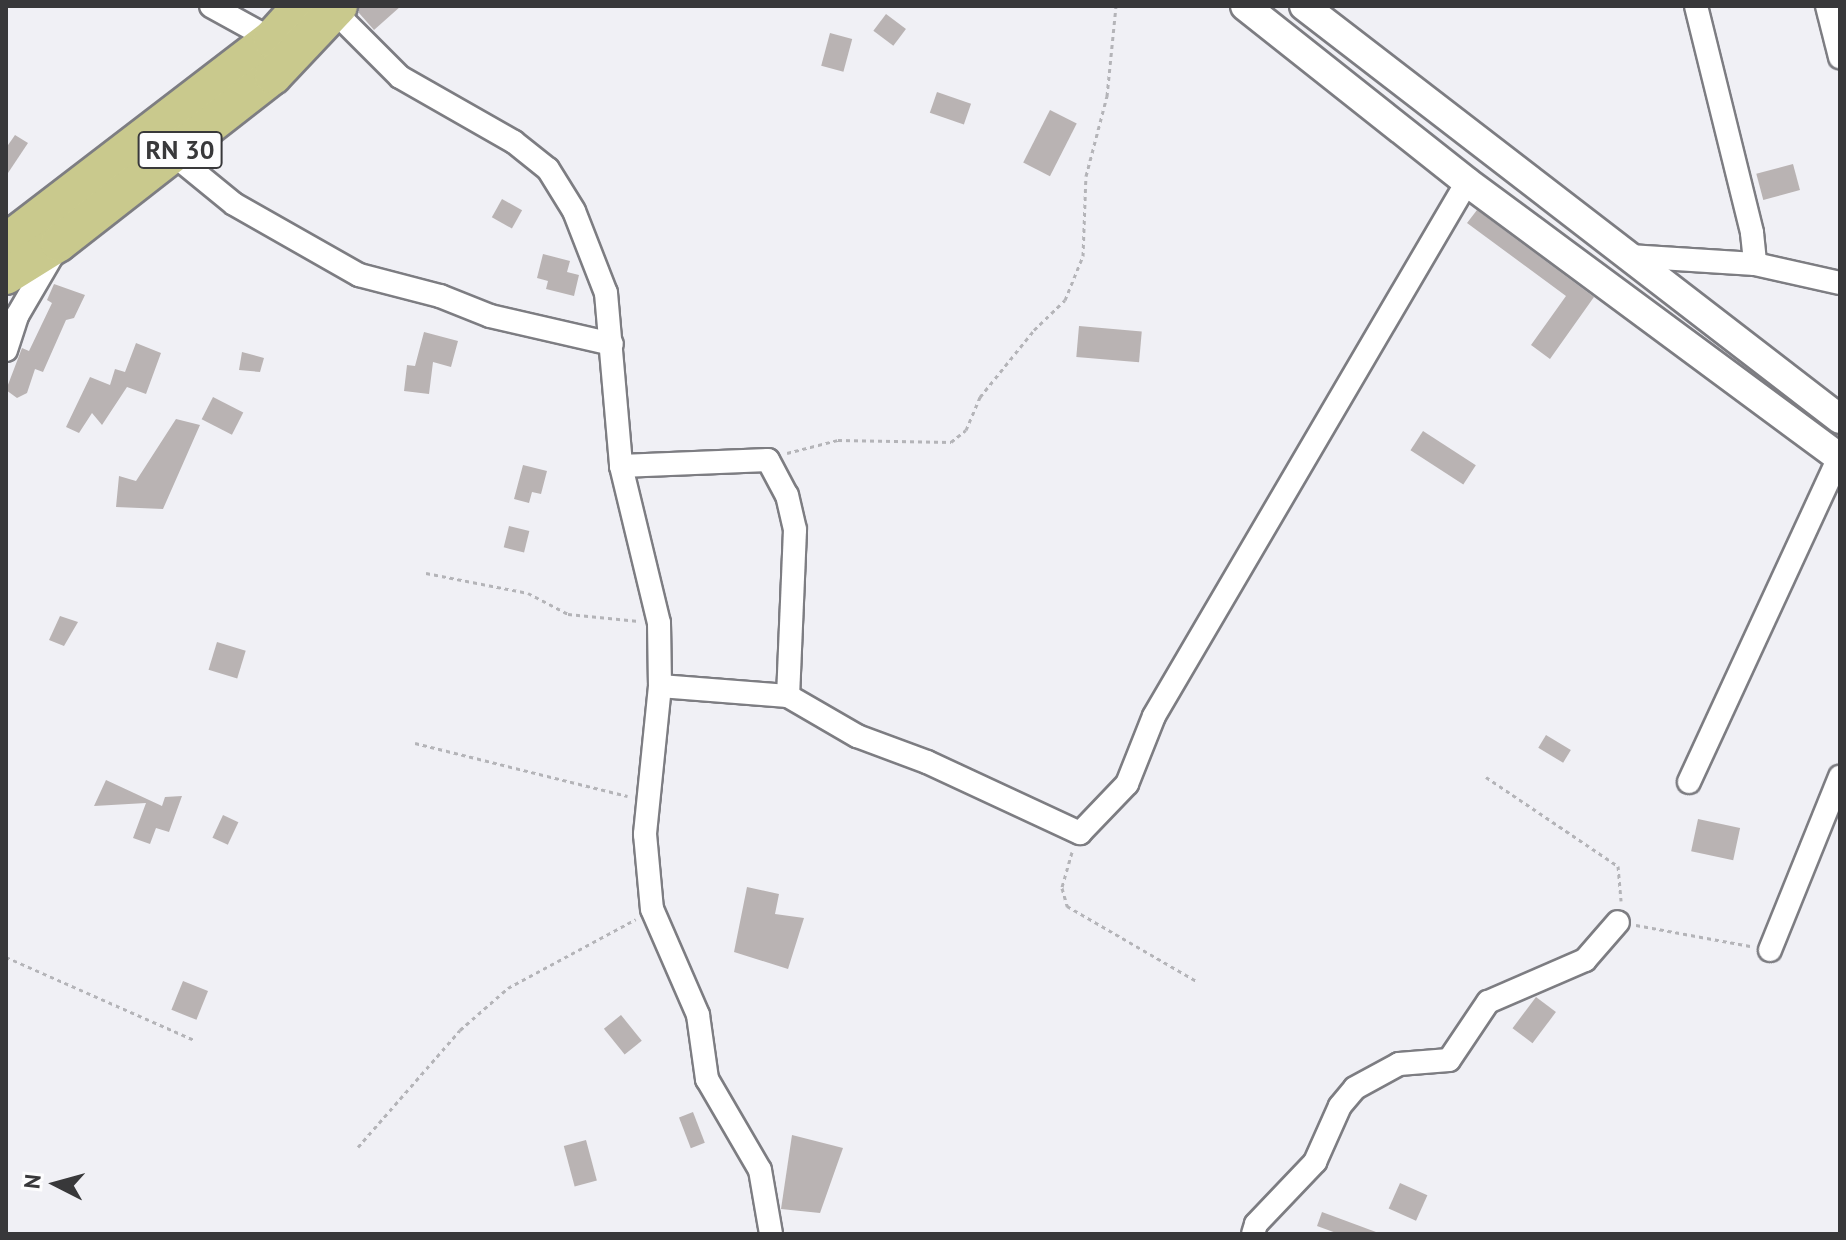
<!DOCTYPE html>
<html>
<head>
<meta charset="utf-8">
<style>
  body { margin:0 }
  #map { position:relative; width:1846px; height:1240px; overflow:hidden; background:#f0f0f5; font-family:"PT Sans",sans-serif }
  div>[style] { position:absolute }
  .building>* { inset:0; background:#b9b3b3; transform-origin:0 0 }
  .path>* { height:3px; margin-top:-1.5px; transform-origin:0; background:repeating-linear-gradient(90deg,#b4b4b8 0 4px,transparent 0 8px) }
  .roads { filter:drop-shadow(2px 0 #7d7d82) drop-shadow(-2px 0 #7d7d82) drop-shadow(0 2px #7d7d82) drop-shadow(0 -2px #7d7d82) }
  .minor>* { height:22px; margin:-11px; padding:0 11px; transform-origin:11px; border-radius:11px; background:#fff }
  .tertiary>* { height:28px; margin:-14px; padding:0 14px; transform-origin:14px; border-radius:14px; background:#fff }
  .primary>* { height:36px; margin:-18px; padding:0 18px; transform-origin:18px; border-radius:18px; background:#c9c98d }
  span { translate:-50% -50%; white-space:nowrap; text-align:center; line-height:1.15; -webkit-text-stroke:8px #fdfdfe; paint-order:stroke }
  .shield-label span { padding:2px 6px; background:#fdfdfe; border:2px solid; border-radius:6px; -webkit-text-stroke-width:0 }
  .shield-label { font-size:26px; color:#38383a; font-weight:700 }
  .frame { position:absolute; inset:0; border:8px solid #38383a; pointer-events:none }
  .north { position:absolute; left:16px; top:1144px; width:80px; height:80px; -webkit-text-stroke:6px #fdfdfe; paint-order:stroke; rotate:276deg; font-size:22px; font-weight:700; line-height:32px; text-align:center; color:#38383a }
  .north::after { content:''; display:block; margin:auto; width:28px; height:36px; background:#38383a; clip-path:polygon(50% 0,100% 100%,50% 72%,0 100%) }
</style>
</head>
<body>
<div id="map">
  <div class="building">
    <i style="clip-path:polygon(359px 6px,401px 6px,374px 30px,359px 13px)"></i>
    <i style="left:886px;top:14px;width:25px;height:21px;rotate:37deg"></i>
    <i style="left:830px;top:33px;width:23px;height:34px;rotate:15deg"></i>
    <i style="left:937px;top:92px;width:36px;height:22px;rotate:19deg"></i>
    <i style="left:1050px;top:110px;width:30px;height:59px;rotate:27deg"></i>
    <i style="clip-path:polygon(15px 135px,28px 143px,6px 176px,6px 148px)"></i>
    <i style="left:1793px;top:164px;width:27px;height:38px;rotate:75deg"></i>
    <i style="left:502px;top:199px;width:23px;height:21px;rotate:29deg"></i>
    <i style="clip-path:polygon(1477px 210px,1594px 297px,1550px 359px,1531px 345px,1566px 296px,1467px 223px)"></i>
    <i style="clip-path:polygon(543px 254px,570px 261px,567px 272px,579px 275px,574px 296px,546px 289px,548px 281px,537px 278px)"></i>
    <i style="clip-path:polygon(54px 284px,85px 295px,74px 318px,66px 320px,43px 372px,35px 369px,27px 393px,17px 398px,6px 390px,22px 348px,29px 351px,52px 303px,47px 300px)"></i>
    <i style="left:1079px;top:326px;width:63px;height:31px;rotate:5deg"></i>
    <i style="clip-path:polygon(424px 332px,458px 341px,451px 367px,433px 362px,429px 394px,404px 391px,407px 365px,415px 366px)"></i>
    <i style="clip-path:polygon(136px 343px,161px 353px,146px 394px,127px 387px,102px 425px,92px 413px,79px 433px,66px 427px,90px 377px,110px 385px,115px 369px,125px 372px)"></i>
    <i style="clip-path:polygon(242px 352px,264px 358px,260px 372px,239px 370px)"></i>
    <i style="left:213px;top:397px;width:34px;height:25px;rotate:27deg"></i>
    <i style="clip-path:polygon(176px 419px,200px 425px,163px 509px,116px 507px,119px 476px,136px 481px)"></i>
    <i style="left:1423px;top:431px;width:63px;height:23px;rotate:33deg"></i>
    <i style="clip-path:polygon(523px 465px,547px 471px,541px 494px,532px 492px,529px 503px,514px 499px)"></i>
    <i style="left:509px;top:526px;width:21px;height:22px;rotate:14deg"></i>
    <i style="clip-path:polygon(60px 616px,78px 622px,64px 646px,49px 640px)"></i>
    <i style="left:217px;top:642px;width:30px;height:29px;rotate:17deg"></i>
    <i style="left:1546px;top:735px;width:29px;height:15px;rotate:31deg"></i>
    <i style="clip-path:polygon(106px 780px,162px 806px,165px 797px,182px 796px,169px 832px,156px 828px,150px 844px,133px 838px,146px 803px,94px 806px)"></i>
    <i style="left:223px;top:815px;width:17px;height:25px;rotate:25deg"></i>
    <i style="left:1698px;top:819px;width:43px;height:33px;rotate:12deg"></i>
    <i style="clip-path:polygon(747px 887px,779px 894px,775px 914px,804px 918px,788px 969px,734px 952px)"></i>
    <i style="left:183px;top:981px;width:27px;height:31px;rotate:22deg"></i>
    <i style="left:1536px;top:997px;width:25px;height:39px;rotate:37deg"></i>
    <i style="left:621px;top:1015px;width:33px;height:22px;rotate:51deg"></i>
    <i style="left:693px;top:1112px;width:33px;height:15px;rotate:69deg"></i>
    <i style="clip-path:polygon(792px 1135px,843px 1148px,820px 1213px,781px 1209px)"></i>
    <i style="left:586px;top:1140px;width:42px;height:23px;rotate:75deg"></i>
    <i style="left:1400px;top:1183px;width:30px;height:28px;rotate:24deg"></i>
    <i style="clip-path:polygon(1322px 1212px,1376px 1232px,1376px 1234px,1339px 1234px,1317px 1226px)"></i>
  </div>
  <div class="path">
    <i style="left:787px;top:453px;width:53px;rotate:-14.3deg"></i>
    <i style="left:838px;top:440px;width:113px;rotate:1deg"></i>
    <i style="left:951px;top:442px;width:19px;rotate:-39deg"></i>
    <i style="left:966px;top:430px;width:36px;rotate:-67deg"></i>
    <i style="left:980px;top:397px;width:86px;rotate:-51.1deg"></i>
    <i style="left:1034px;top:330px;width:43px;rotate:-44.1deg"></i>
    <i style="left:1065px;top:300px;width:48px;rotate:-67.8deg"></i>
    <i style="left:1083px;top:256px;width:80px;rotate:-87.9deg"></i>
    <i style="left:1086px;top:176px;width:83px;rotate:-75.3deg"></i>
    <i style="left:1107px;top:96px;width:90px;rotate:-84.3deg"></i>
    <i style="left:426px;top:573px;width:104px;rotate:11.1deg"></i>
    <i style="left:528px;top:593px;width:45px;rotate:27.7deg"></i>
    <i style="left:568px;top:614px;width:71px;rotate:5.6deg"></i>
    <i style="left:415px;top:743px;width:219px;rotate:14deg"></i>
    <i style="left:1486px;top:777px;width:159px;rotate:34deg"></i>
    <i style="left:1618px;top:866px;width:35px;rotate:85deg"></i>
    <i style="left:1072px;top:852px;width:37px;rotate:106deg"></i>
    <i style="left:1062px;top:888px;width:19px;rotate:74deg"></i>
    <i style="left:1067px;top:906px;width:151px;rotate:30.1deg"></i>
    <i style="left:1636px;top:925px;width:116px;rotate:10.4deg"></i>
    <i style="left:6px;top:957px;width:206px;rotate:23.8deg"></i>
    <i style="left:358px;top:1147px;width:155px;rotate:-48.9deg"></i>
    <i style="left:460px;top:1030px;width:64px;rotate:-41.2deg"></i>
    <i style="left:508px;top:988px;width:145px;rotate:-28.3deg"></i>
  </div>
  <div class="roads">
    <div class="minor">
      <i style="left:211px;top:6px;width:68px;rotate:28.8deg"></i>
      <i style="left:1696px;top:6px;width:234px;rotate:76.1deg"></i>
      <i style="left:1752px;top:233px;width:31px;rotate:84deg"></i>
      <i style="left:1827px;top:6px;width:53px;rotate:75.7deg"></i>
      <i style="left:334px;top:11px;width:93px;rotate:45deg"></i>
      <i style="left:400px;top:77px;width:131px;rotate:29.7deg"></i>
      <i style="left:514px;top:142px;width:43px;rotate:38.5deg"></i>
      <i style="left:548px;top:169px;width:49px;rotate:58.2deg"></i>
      <i style="left:574px;top:211px;width:88px;rotate:68.7deg"></i>
      <i style="left:606px;top:293px;width:174px;rotate:85deg"></i>
      <i style="left:621px;top:466px;width:162px;rotate:76.4deg"></i>
      <i style="left:659px;top:623px;width:63px;rotate:89.1deg"></i>
      <i style="left:660px;top:686px;width:149px;rotate:95.8deg"></i>
      <i style="left:645px;top:834px;width:75px;rotate:84.7deg"></i>
      <i style="left:652px;top:909px;width:116px;rotate:66.5deg"></i>
      <i style="left:698px;top:1015px;width:65px;rotate:82deg"></i>
      <i style="left:707px;top:1079px;width:105px;rotate:59.8deg"></i>
      <i style="left:760px;top:1170px;width:65px;rotate:80.2deg"></i>
      <i style="left:174px;top:155px;width:77px;rotate:39.2deg"></i>
      <i style="left:234px;top:204px;width:144px;rotate:29.6deg"></i>
      <i style="left:359px;top:275px;width:84px;rotate:14.5deg"></i>
      <i style="left:440px;top:296px;width:54px;rotate:21.8deg"></i>
      <i style="left:490px;top:316px;width:125px;rotate:12.9deg"></i>
      <i style="left:1629px;top:256px;width:126px;rotate:3.6deg"></i>
      <i style="left:1755px;top:264px;width:87px;rotate:12.6deg"></i>
      <i style="left:6px;top:350px;width:36px;rotate:-72deg"></i>
      <i style="left:17px;top:316px;width:75px;rotate:-59.7deg"></i>
      <i style="left:621px;top:466px;width:147px;rotate:-2.3deg"></i>
      <i style="left:768px;top:460px;width:40px;rotate:62deg"></i>
      <i style="left:787px;top:495px;width:36px;rotate:77deg"></i>
      <i style="left:795px;top:530px;width:166px;rotate:92.4deg"></i>
      <i style="left:660px;top:686px;width:128px;rotate:4.5deg"></i>
      <i style="left:788px;top:696px;width:80px;rotate:30.1deg"></i>
      <i style="left:857px;top:736px;width:75px;rotate:20.4deg"></i>
      <i style="left:927px;top:762px;width:169px;rotate:24.9deg"></i>
      <i style="left:1080px;top:833px;width:68px;rotate:-46.2deg"></i>
      <i style="left:1127px;top:784px;width:73px;rotate:-68.3deg"></i>
      <i style="left:1154px;top:716px;width:619px;rotate:-59.62deg"></i>
      <i style="left:1689px;top:782px;width:358px;rotate:-65.2deg"></i>
      <i style="left:1770px;top:950px;width:187px;rotate:-68deg"></i>
      <i style="left:1253px;top:1234px;width:10px;rotate:-73deg"></i>
      <i style="left:1256px;top:1224px;width:86px;rotate:-46.4deg"></i>
      <i style="left:1315px;top:1162px;width:61px;rotate:-65.9deg"></i>
      <i style="left:1340px;top:1106px;width:23px;rotate:-50deg"></i>
      <i style="left:1355px;top:1088px;width:50px;rotate:-28.6deg"></i>
      <i style="left:1399px;top:1064px;width:50px;rotate:-4.6deg"></i>
      <i style="left:1449px;top:1060px;width:70px;rotate:-56.1deg"></i>
      <i style="left:1488px;top:1002px;width:106px;rotate:-23.4deg"></i>
      <i style="left:1585px;top:960px;width:50px;rotate:-49deg"></i>
    </div>
    <div class="tertiary">
      <i style="left:1245px;top:6px;width:283px;rotate:38.4deg"></i>
      <i style="left:1467px;top:182px;width:464px;rotate:36.5deg"></i>
      <i style="left:1304px;top:6px;width:677px;rotate:37.62deg"></i>
    </div>
    <div class="primary">
      <i style="left:6px;top:242px;width:334px;rotate:-37.5deg"></i>
      <i style="left:271px;top:39px;width:45px;rotate:-47.7deg"></i>
      <i style="left:6px;top:276px;width:62px;rotate:-31.9deg"></i>
      <i style="left:59px;top:243px;width:271px;rotate:-38deg"></i>
      <i style="left:273px;top:76px;width:96px;rotate:-46.7deg"></i>
    </div>
  </div>
  <div class="shield-label">
    <span style="left:180px;top:150px">RN 30</span>
  </div>
  <div class="frame"></div>
  <div class="north">N</div>
</div>
</body>
</html>
